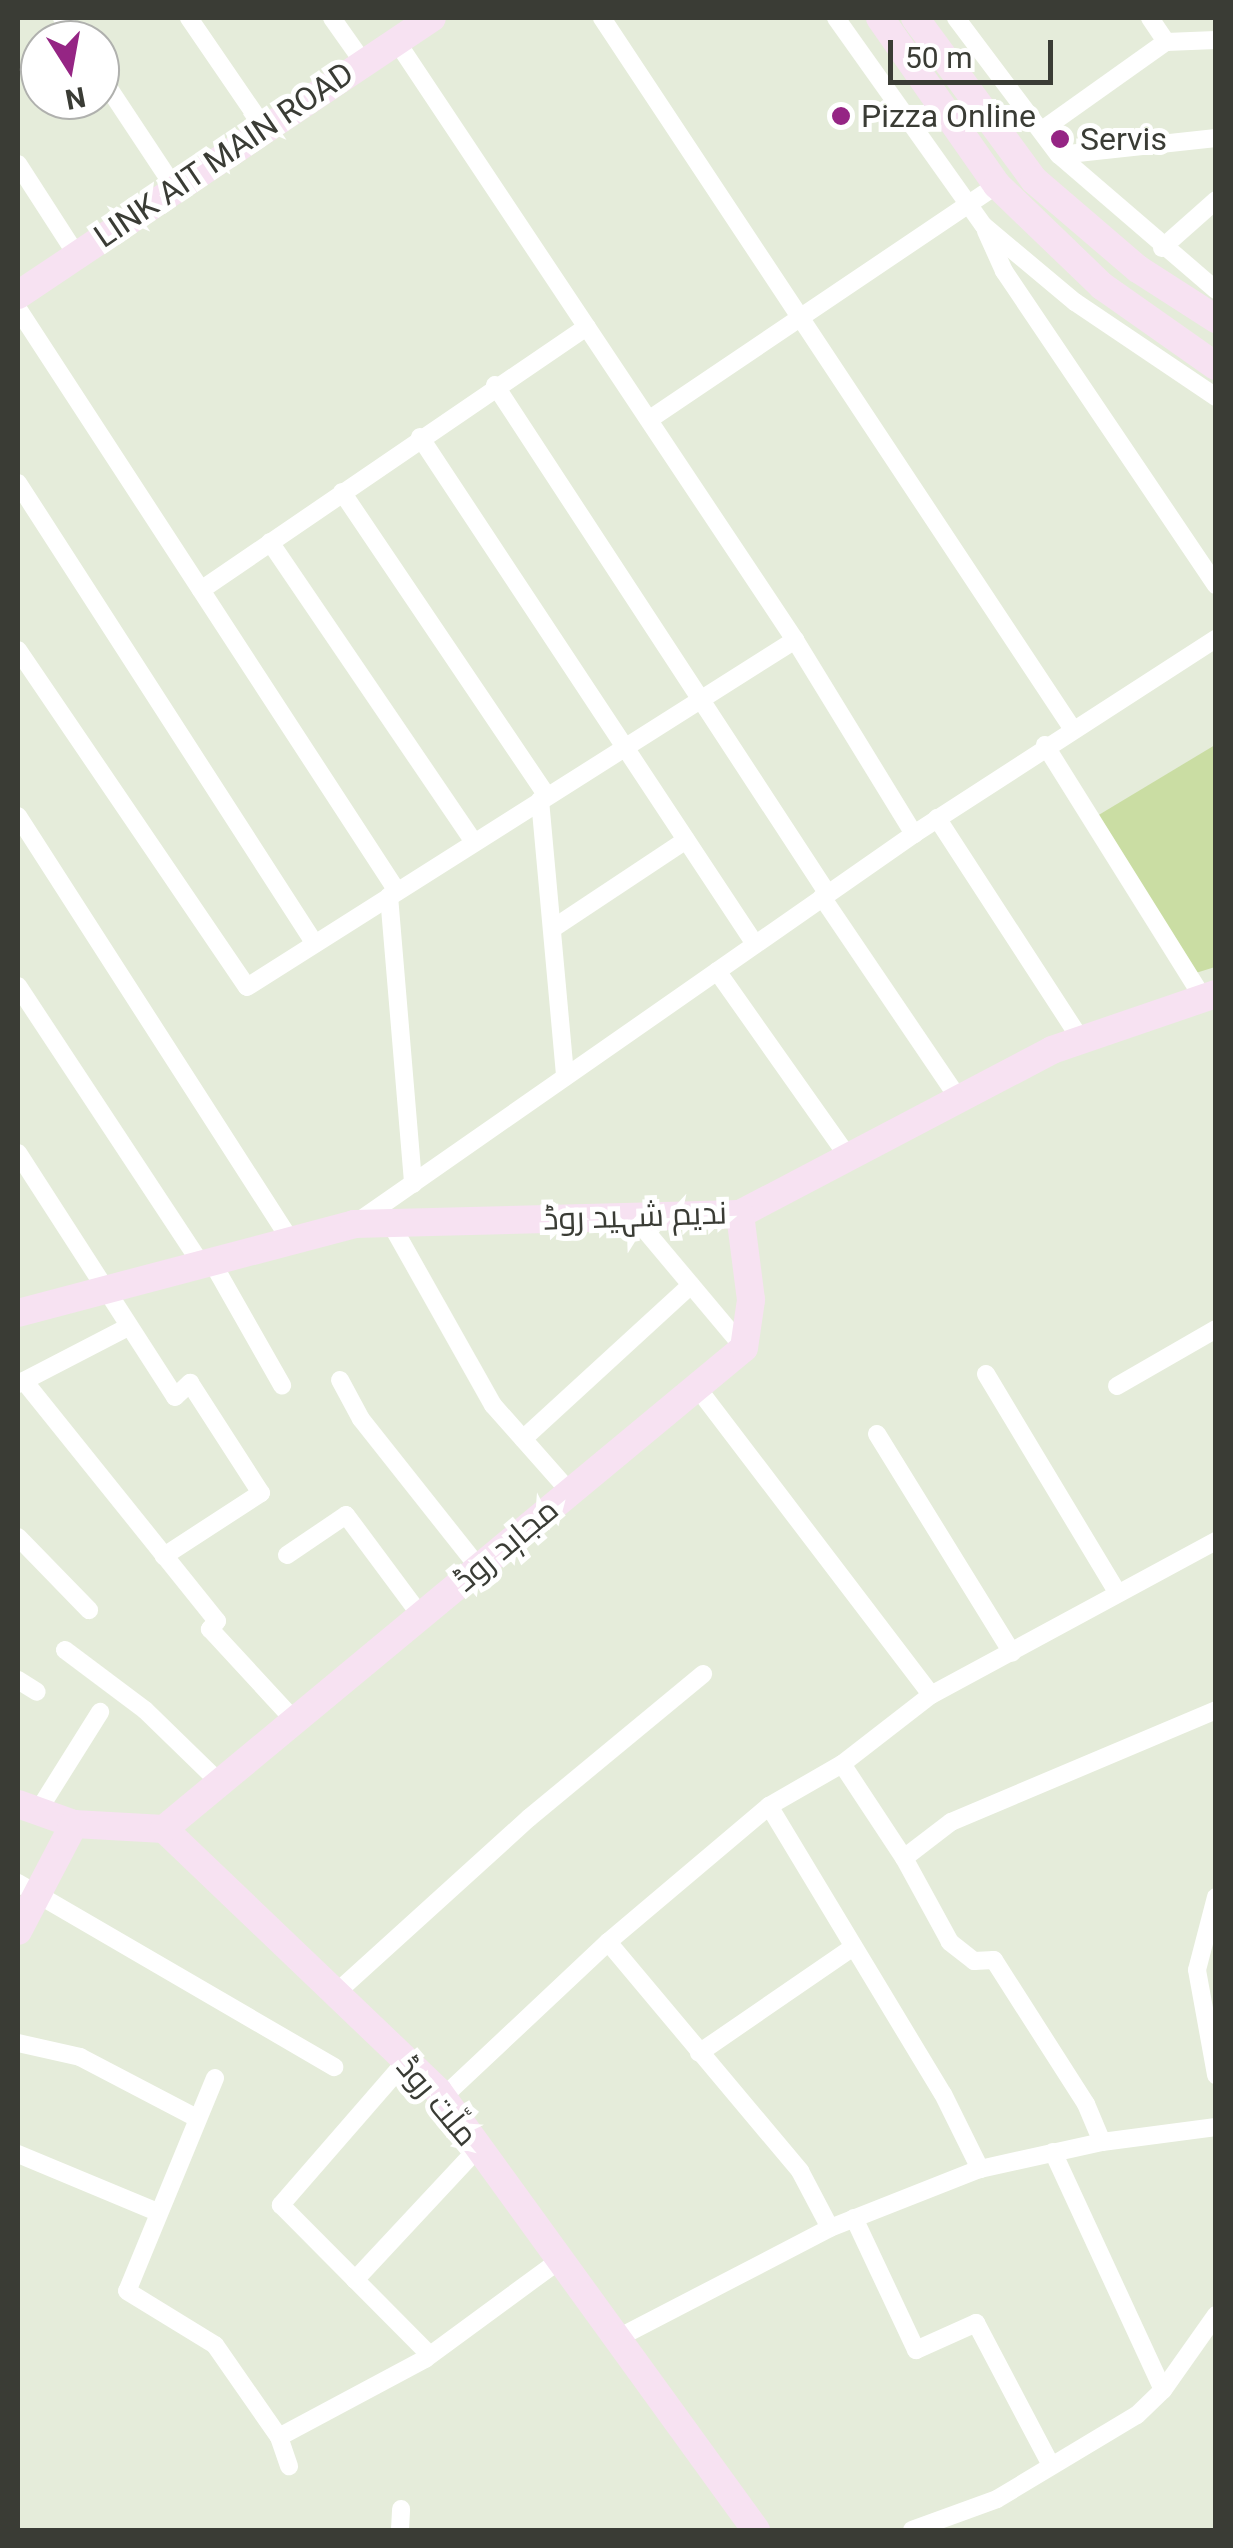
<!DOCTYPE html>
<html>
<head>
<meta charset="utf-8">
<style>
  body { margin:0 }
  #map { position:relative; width:1233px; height:2548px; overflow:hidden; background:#e5ecda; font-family:Roboto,Cairo,sans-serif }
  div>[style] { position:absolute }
  .green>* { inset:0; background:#cadda3 }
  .street>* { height:18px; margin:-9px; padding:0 9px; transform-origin:9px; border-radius:9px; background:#fff }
  .secondary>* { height:28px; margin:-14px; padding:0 14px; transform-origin:14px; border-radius:14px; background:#f7e2f2 }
  .dots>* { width:28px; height:28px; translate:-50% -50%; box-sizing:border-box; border:5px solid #fff; border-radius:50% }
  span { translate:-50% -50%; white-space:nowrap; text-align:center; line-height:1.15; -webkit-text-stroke:10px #fff; paint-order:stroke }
  .poi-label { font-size:32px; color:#3a3c35 }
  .left { translate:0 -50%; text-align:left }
  .street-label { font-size:32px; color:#3a3c35 }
  .frame { position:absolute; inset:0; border:20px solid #3a3c35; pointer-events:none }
  .north { position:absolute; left:20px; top:20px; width:100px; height:100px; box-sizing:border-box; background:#fff; border:2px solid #b0b1ae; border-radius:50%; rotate:169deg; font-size:28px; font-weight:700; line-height:40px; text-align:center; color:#3a3c35 }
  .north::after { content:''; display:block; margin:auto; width:35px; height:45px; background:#952584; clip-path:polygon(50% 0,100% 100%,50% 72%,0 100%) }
  .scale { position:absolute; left:888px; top:40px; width:165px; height:45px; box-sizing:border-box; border:5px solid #3a3c35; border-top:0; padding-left:12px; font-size:30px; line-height:35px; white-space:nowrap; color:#3a3c35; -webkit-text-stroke:8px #fff; paint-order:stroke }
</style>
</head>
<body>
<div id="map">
  <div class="green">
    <i style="clip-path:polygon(1215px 745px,1215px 967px,1186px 976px,1097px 816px)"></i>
  </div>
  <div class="street">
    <i style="left:62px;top:18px;width:27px;rotate:56deg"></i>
    <i style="left:189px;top:18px;width:131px;rotate:55.6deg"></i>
    <i style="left:332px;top:18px;width:54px;rotate:54.8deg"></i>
    <i style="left:602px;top:18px;width:851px;rotate:56.5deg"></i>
    <i style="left:836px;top:18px;width:255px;rotate:54.6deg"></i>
    <i style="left:984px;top:226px;width:119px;rotate:39.9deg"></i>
    <i style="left:1075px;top:302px;width:170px;rotate:34deg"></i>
    <i style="left:956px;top:18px;width:171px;rotate:53.1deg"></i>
    <i style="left:1059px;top:155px;width:207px;rotate:40.7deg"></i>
    <i style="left:1150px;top:18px;width:29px;rotate:56deg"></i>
    <i style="left:397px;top:42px;width:718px;rotate:56.35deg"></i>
    <i style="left:795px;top:640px;width:228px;rotate:58.5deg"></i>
    <i style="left:100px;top:75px;width:134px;rotate:56.5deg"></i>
    <i style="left:1042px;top:130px;width:152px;rotate:-35.4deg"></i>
    <i style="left:1166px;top:42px;width:50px;rotate:-2.3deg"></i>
    <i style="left:1059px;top:155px;width:158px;rotate:-6.2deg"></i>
    <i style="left:18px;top:164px;width:107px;rotate:57.2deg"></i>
    <i style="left:986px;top:231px;width:44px;rotate:65.8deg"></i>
    <i style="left:1004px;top:271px;width:379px;rotate:56deg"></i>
    <i style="left:1162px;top:248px;width:72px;rotate:-41.6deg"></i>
    <i style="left:18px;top:309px;width:695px;rotate:56.93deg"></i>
    <i style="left:495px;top:385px;width:608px;rotate:56.81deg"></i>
    <i style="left:650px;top:419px;width:419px;rotate:-34deg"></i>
    <i style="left:420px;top:437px;width:608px;rotate:56.55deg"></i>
    <i style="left:18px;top:483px;width:548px;rotate:57.21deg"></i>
    <i style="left:342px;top:492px;width:367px;rotate:56deg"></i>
    <i style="left:270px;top:542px;width:363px;rotate:55.8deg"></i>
    <i style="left:201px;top:590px;width:467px;rotate:-34.3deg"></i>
    <i style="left:18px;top:650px;width:407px;rotate:55.8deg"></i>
    <i style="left:247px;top:987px;width:649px;rotate:-32.34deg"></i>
    <i style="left:1045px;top:745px;width:298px;rotate:58deg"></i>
    <i style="left:540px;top:800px;width:278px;rotate:84.8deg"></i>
    <i style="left:18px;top:816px;width:505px;rotate:57.29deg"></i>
    <i style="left:937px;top:818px;width:265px;rotate:57deg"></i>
    <i style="left:389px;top:896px;width:289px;rotate:85.2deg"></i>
    <i style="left:822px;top:897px;width:244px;rotate:55.9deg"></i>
    <i style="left:552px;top:929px;width:161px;rotate:-33.6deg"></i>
    <i style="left:717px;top:971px;width:228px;rotate:54.8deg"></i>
    <i style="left:18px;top:986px;width:334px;rotate:56.6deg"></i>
    <i style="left:18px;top:1153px;width:290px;rotate:57.2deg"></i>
    <i style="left:175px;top:1397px;width:21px;rotate:-43deg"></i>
    <i style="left:190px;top:1383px;width:131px;rotate:57.2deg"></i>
    <i style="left:261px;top:1493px;width:116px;rotate:147deg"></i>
    <i style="left:634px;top:1217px;width:171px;rotate:50deg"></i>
    <i style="left:356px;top:1223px;width:680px;rotate:-34.88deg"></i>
    <i style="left:914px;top:834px;width:359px;rotate:-32.9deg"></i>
    <i style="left:391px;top:1224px;width:208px;rotate:60.6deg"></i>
    <i style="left:493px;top:1405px;width:116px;rotate:48.5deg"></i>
    <i style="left:212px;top:1262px;width:142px;rotate:60.4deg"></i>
    <i style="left:986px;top:1374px;width:254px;rotate:59deg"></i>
    <i style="left:340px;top:1380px;width:44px;rotate:61.7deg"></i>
    <i style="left:361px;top:1419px;width:190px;rotate:51.6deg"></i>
    <i style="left:24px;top:1381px;width:308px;rotate:51.2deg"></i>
    <i style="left:217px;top:1621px;width:11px;rotate:131deg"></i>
    <i style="left:210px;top:1629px;width:125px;rotate:47.3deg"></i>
    <i style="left:18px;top:1384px;width:124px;rotate:-27.4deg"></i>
    <i style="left:1117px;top:1386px;width:114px;rotate:-29.9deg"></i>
    <i style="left:699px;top:1390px;width:383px;rotate:52.7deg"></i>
    <i style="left:877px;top:1434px;width:257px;rotate:58.3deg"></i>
    <i style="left:523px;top:1439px;width:228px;rotate:-42.5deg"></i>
    <i style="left:18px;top:1537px;width:102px;rotate:45.8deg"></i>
    <i style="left:287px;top:1555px;width:71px;rotate:-34.1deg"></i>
    <i style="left:346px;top:1515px;width:126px;rotate:53.4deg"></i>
    <i style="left:65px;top:1650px;width:100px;rotate:36.9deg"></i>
    <i style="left:145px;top:1710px;width:105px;rotate:44.2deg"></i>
    <i style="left:18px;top:1680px;width:22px;rotate:32deg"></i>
    <i style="left:842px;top:1764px;width:113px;rotate:56.6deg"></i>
    <i style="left:769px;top:1806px;width:336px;rotate:58.9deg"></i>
    <i style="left:943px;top:2094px;width:84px;rotate:63.7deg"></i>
    <i style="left:38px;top:1811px;width:117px;rotate:-57.9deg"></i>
    <i style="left:18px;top:1883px;width:366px;rotate:30.2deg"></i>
    <i style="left:1216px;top:1897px;width:75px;rotate:104.6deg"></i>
    <i style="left:1197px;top:1970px;width:107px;rotate:79.7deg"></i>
    <i style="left:608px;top:1942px;width:299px;rotate:50deg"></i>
    <i style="left:800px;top:2171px;width:64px;rotate:62.2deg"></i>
    <i style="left:336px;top:1993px;width:261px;rotate:-42.2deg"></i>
    <i style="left:529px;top:1818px;width:226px;rotate:-39.6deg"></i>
    <i style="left:18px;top:2043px;width:64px;rotate:12.7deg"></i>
    <i style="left:80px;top:2057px;width:130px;rotate:27.6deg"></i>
    <i style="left:699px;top:2053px;width:187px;rotate:-34.5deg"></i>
    <i style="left:406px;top:2061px;width:191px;rotate:131deg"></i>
    <i style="left:281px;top:2205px;width:211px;rotate:45.2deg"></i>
    <i style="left:215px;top:2078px;width:230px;rotate:112.4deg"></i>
    <i style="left:127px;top:2291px;width:103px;rotate:31.5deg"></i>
    <i style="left:215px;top:2345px;width:112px;rotate:55.2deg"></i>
    <i style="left:279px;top:2437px;width:31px;rotate:71deg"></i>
    <i style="left:442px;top:2098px;width:228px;rotate:-43.2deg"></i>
    <i style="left:608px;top:1942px;width:211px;rotate:-40.2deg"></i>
    <i style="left:769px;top:1806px;width:84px;rotate:-29.9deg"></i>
    <i style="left:842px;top:1764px;width:113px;rotate:-37.8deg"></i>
    <i style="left:931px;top:1695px;width:324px;rotate:-28.4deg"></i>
    <i style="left:1102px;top:2142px;width:41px;rotate:-112.8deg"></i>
    <i style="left:1086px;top:2104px;width:171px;rotate:-122.6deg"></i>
    <i style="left:994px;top:1960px;width:20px;rotate:177deg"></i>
    <i style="left:974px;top:1961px;width:31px;rotate:-142deg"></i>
    <i style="left:950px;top:1942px;width:96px;rotate:-118.7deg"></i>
    <i style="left:904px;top:1858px;width:59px;rotate:-37.5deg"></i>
    <i style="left:951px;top:1822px;width:288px;rotate:-22.9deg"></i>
    <i style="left:1053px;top:2152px;width:262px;rotate:65.2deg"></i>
    <i style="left:18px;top:2154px;width:148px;rotate:22.6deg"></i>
    <i style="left:854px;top:2218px;width:146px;rotate:64.8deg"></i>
    <i style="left:916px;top:2350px;width:66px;rotate:-24.2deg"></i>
    <i style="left:976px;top:2323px;width:161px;rotate:62.2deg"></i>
    <i style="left:355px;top:2280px;width:180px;rotate:-47deg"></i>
    <i style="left:616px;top:2339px;width:241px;rotate:-27.4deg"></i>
    <i style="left:830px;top:2228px;width:161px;rotate:-21.5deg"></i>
    <i style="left:980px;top:2169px;width:125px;rotate:-12.5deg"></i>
    <i style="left:1102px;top:2142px;width:115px;rotate:-7.5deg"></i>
    <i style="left:279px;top:2437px;width:166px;rotate:-28.1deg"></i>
    <i style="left:425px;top:2359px;width:167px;rotate:-36.3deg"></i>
    <i style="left:400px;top:2530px;width:21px;rotate:-87deg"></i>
    <i style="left:912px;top:2530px;width:90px;rotate:-20deg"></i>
    <i style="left:997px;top:2499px;width:163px;rotate:-31deg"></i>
    <i style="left:1137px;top:2415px;width:36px;rotate:-44deg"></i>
    <i style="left:1163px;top:2390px;width:92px;rotate:-54.8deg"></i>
  </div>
  <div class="secondary">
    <i style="left:880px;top:18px;width:204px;rotate:55deg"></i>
    <i style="left:997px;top:185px;width:146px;rotate:43.9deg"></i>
    <i style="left:1102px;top:286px;width:139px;rotate:35.1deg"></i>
    <i style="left:915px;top:18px;width:201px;rotate:53.7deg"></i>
    <i style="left:1034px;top:180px;width:137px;rotate:40.6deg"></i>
    <i style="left:1138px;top:269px;width:93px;rotate:32.7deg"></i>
    <i style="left:18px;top:295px;width:498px;rotate:-33.8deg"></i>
    <i style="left:18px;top:1313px;width:348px;rotate:-14.8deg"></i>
    <i style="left:354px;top:1224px;width:386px;rotate:-1.5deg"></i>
    <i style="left:740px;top:1214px;width:352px;rotate:-27.7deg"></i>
    <i style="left:1052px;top:1050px;width:173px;rotate:-18.9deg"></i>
    <i style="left:18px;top:1804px;width:59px;rotate:19.7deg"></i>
    <i style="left:74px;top:1824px;width:90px;rotate:3.2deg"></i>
    <i style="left:164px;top:1829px;width:379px;rotate:43.7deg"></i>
    <i style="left:438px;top:2091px;width:542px;rotate:54.08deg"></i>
    <i style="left:164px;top:1829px;width:753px;rotate:-39.67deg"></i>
    <i style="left:744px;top:1348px;width:49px;rotate:-81.7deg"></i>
    <i style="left:751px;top:1300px;width:87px;rotate:-97.3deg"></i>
    <i style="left:18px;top:1931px;width:121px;rotate:-62.4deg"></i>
  </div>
  <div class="dots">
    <i style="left:841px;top:116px;background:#952584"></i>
    <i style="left:1060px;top:139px;background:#952584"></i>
  </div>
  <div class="poi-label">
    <span class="left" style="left:861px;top:116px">Pizza Online</span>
    <span class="left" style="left:1080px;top:139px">Servis</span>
  </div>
  <div class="street-label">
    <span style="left:224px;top:155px;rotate:-34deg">LINK AIT MAIN ROAD</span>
    <span style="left:635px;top:1216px;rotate:-2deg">ندیم شہید روڈ</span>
    <span style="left:506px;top:1545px;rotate:-40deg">مجاہد روڈ</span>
    <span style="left:437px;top:2101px;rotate:50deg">ملّت روڈ</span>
  </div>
  <div class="frame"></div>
  <div class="north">N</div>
  <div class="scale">50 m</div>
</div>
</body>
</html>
